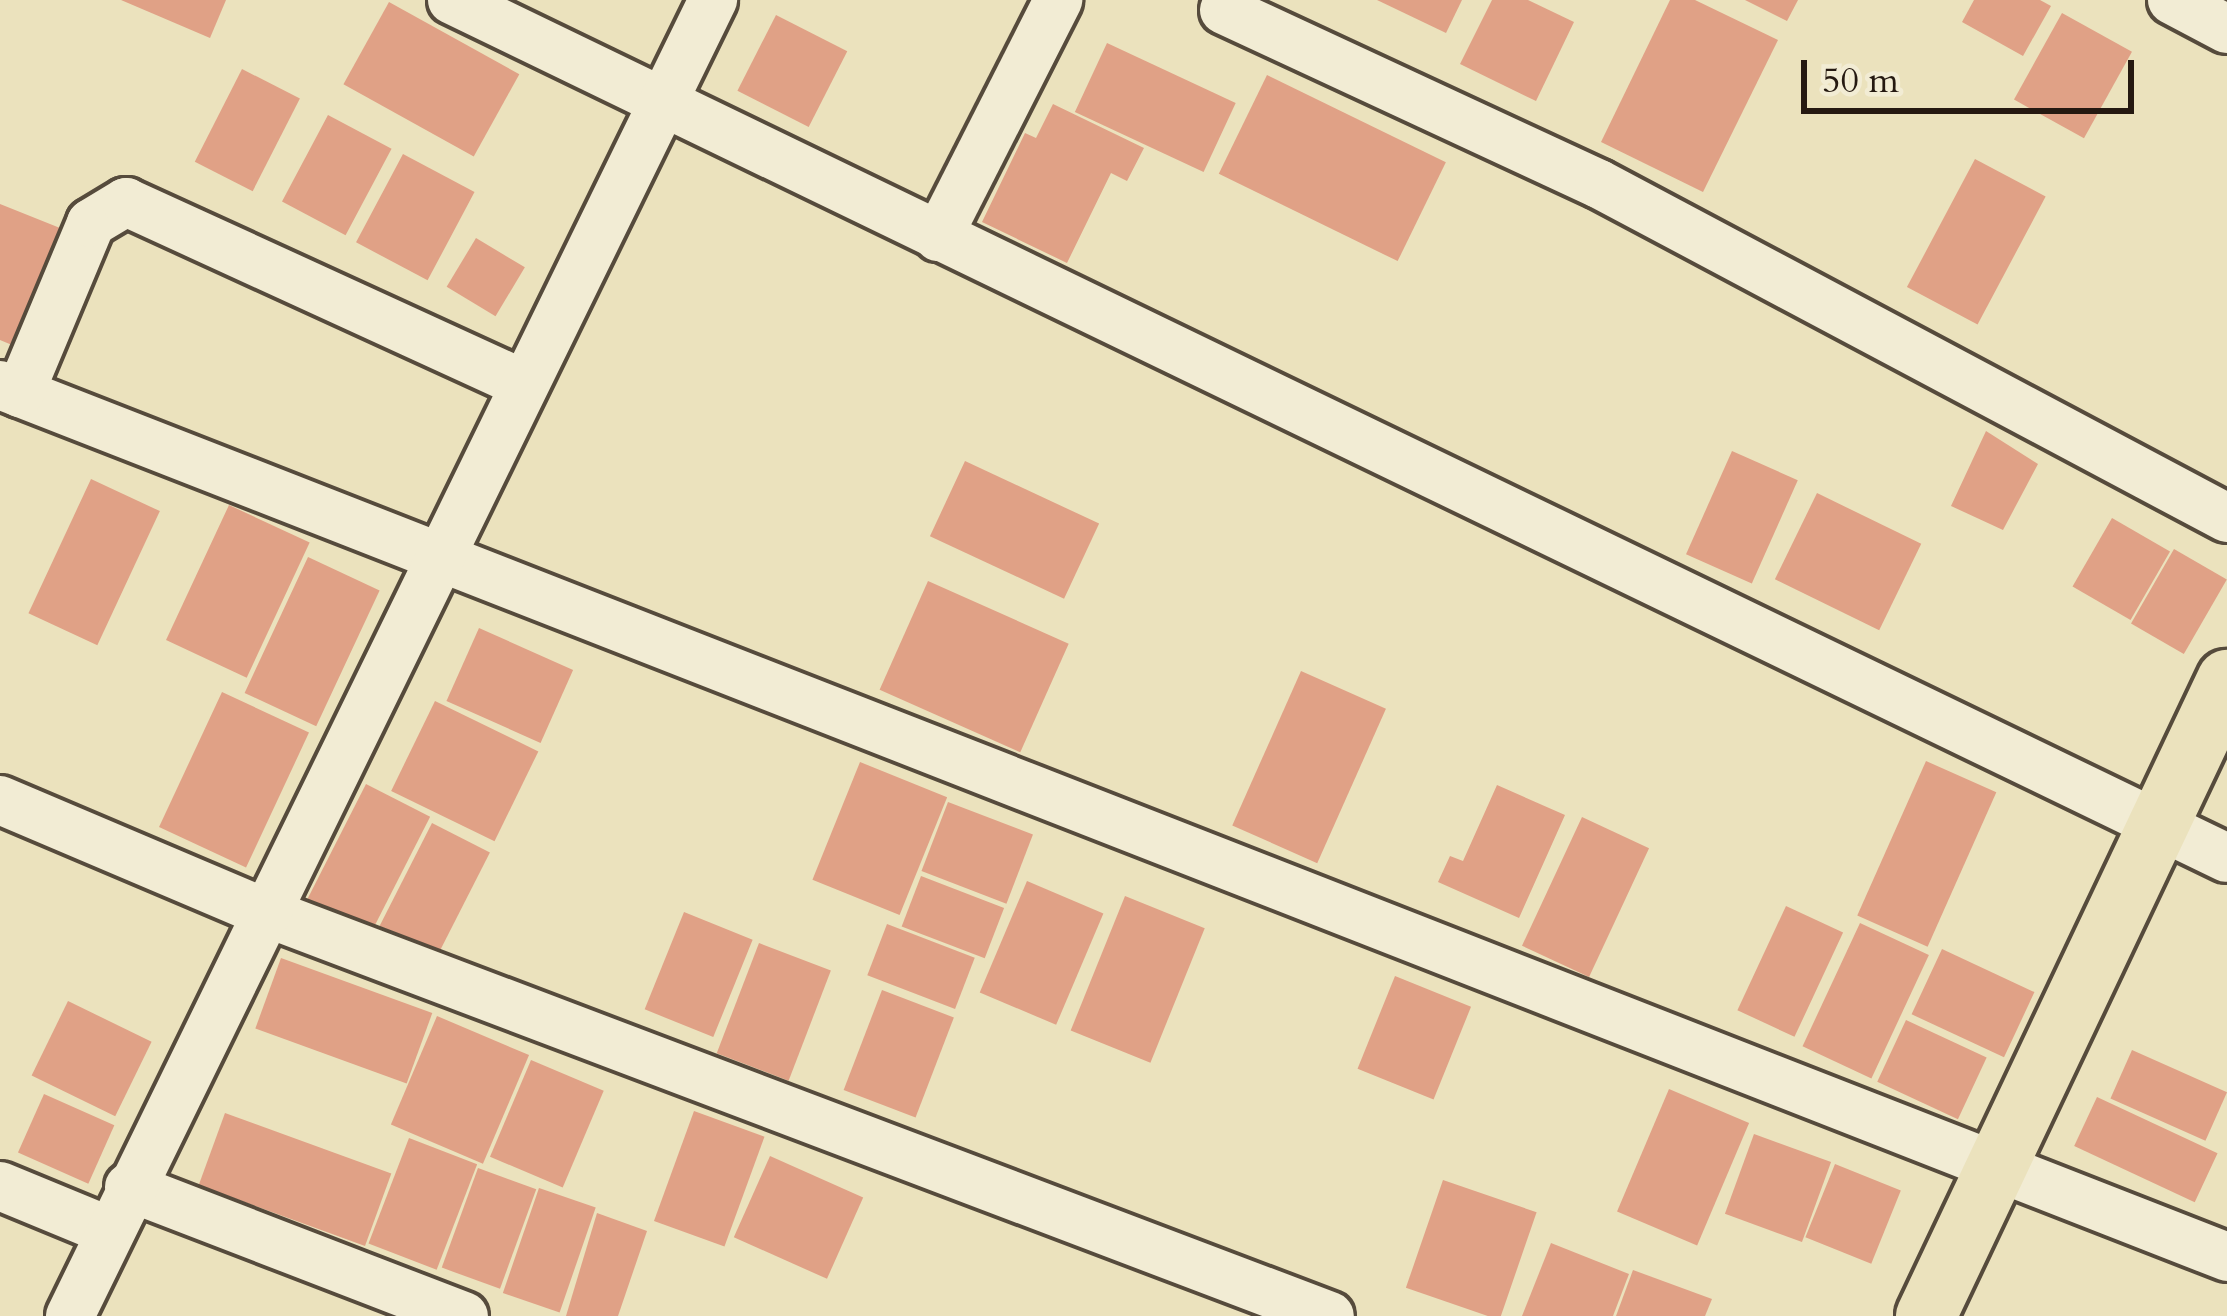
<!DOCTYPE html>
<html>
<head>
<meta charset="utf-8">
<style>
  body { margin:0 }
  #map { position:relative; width:2227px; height:1316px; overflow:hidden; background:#ebe2bd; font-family:Cardo,serif }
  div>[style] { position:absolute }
  .building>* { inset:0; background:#e0a186; transform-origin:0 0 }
  .roads { filter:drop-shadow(3px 0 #564b3c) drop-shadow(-3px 0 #564b3c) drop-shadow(0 3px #564b3c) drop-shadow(0 -3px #564b3c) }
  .minor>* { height:48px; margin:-24px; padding:0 24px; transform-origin:24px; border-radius:24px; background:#f2ecd4 }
  .major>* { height:60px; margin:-30px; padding:0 30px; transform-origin:30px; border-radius:30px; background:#ebe2bd }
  span { translate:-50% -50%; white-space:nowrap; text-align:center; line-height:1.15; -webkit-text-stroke:10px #f2ecd4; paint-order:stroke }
  .scale { position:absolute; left:1801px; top:60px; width:333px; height:54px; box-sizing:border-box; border:6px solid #251911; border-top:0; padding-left:15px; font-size:36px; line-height:42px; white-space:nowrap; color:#251911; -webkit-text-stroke:9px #f2ecd4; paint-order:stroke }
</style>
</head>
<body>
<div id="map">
  <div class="building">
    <i style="clip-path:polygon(121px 0,226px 0,210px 38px)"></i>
    <i style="clip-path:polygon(1377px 0,1462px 0,1446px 33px)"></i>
    <i style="clip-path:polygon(1492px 0,1528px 0,1574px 22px,1536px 101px,1460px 64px)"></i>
    <i style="clip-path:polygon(1670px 0,1695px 0,1778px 40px,1703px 192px,1601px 142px)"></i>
    <i style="clip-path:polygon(1745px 0,1798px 0,1787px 21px)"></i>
    <i style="clip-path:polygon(1974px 0,2040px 0,2051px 6px,2023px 56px,1962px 22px)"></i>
    <i style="left:389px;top:2px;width:149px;height:94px;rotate:29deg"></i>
    <i style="left:2062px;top:13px;width:80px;height:99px;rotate:29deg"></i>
    <i style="left:776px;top:15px;width:80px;height:85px;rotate:27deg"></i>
    <i style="left:1107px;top:43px;width:142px;height:76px;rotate:25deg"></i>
    <i style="left:242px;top:69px;width:65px;height:104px;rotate:27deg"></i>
    <i style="left:1267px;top:75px;width:199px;height:110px;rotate:26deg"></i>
    <i style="clip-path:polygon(1053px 104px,1144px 148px,1127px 181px,1111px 173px,1067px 263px,982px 222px,1025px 133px,1036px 138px)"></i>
    <i style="left:328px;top:115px;width:72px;height:98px;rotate:28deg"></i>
    <i style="left:403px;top:154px;width:81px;height:100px;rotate:28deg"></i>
    <i style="left:1975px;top:159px;width:80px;height:145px;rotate:28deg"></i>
    <i style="clip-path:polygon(0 204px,70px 232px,24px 350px,0 340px)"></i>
    <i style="left:476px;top:238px;width:57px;height:57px;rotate:31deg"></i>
    <i style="clip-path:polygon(1986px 431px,2038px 464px,2003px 530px,1951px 506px)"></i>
    <i style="left:1732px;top:451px;width:72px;height:113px;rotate:24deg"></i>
    <i style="left:965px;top:461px;width:148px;height:83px;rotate:25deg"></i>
    <i style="left:91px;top:479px;width:76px;height:148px;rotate:25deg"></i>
    <i style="left:1817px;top:493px;width:116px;height:96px;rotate:26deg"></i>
    <i style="left:229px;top:505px;width:89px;height:149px;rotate:25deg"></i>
    <i style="left:2112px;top:518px;width:67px;height:79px;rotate:30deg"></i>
    <i style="left:2174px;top:549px;width:61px;height:86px;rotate:30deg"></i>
    <i style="left:308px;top:557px;width:79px;height:150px;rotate:25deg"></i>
    <i style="left:928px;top:581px;width:154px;height:119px;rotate:24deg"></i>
    <i style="left:479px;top:628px;width:103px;height:80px;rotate:24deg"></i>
    <i style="left:1301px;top:671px;width:93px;height:169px;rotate:24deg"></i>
    <i style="left:222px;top:692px;width:96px;height:149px;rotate:25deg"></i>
    <i style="left:435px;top:701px;width:115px;height:100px;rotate:26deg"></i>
    <i style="left:1926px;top:761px;width:77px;height:169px;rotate:24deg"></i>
    <i style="left:860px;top:762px;width:94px;height:127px;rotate:22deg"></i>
    <i style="left:366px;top:784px;width:72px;height:129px;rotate:27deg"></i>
    <i style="clip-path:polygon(1497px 785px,1565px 815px,1519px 918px,1438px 882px,1450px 856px,1463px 861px)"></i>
    <i style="left:948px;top:802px;width:91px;height:74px;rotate:21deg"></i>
    <i style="left:1582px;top:817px;width:74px;height:142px;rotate:25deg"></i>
    <i style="left:432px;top:823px;width:65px;height:118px;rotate:27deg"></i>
    <i style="left:921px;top:876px;width:89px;height:54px;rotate:21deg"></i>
    <i style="left:1027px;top:881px;width:83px;height:121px;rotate:23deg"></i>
    <i style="left:1125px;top:896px;width:86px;height:145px;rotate:22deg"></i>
    <i style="left:1786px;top:906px;width:63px;height:115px;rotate:25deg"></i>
    <i style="left:684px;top:912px;width:74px;height:105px;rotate:22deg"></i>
    <i style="left:1860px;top:923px;width:76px;height:136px;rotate:25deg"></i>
    <i style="left:887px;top:924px;width:94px;height:55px;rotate:21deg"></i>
    <i style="left:759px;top:943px;width:77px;height:118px;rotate:21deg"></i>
    <i style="left:1942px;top:949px;width:102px;height:72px;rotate:25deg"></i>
    <i style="left:281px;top:958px;width:161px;height:75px;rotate:20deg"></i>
    <i style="left:1395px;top:976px;width:82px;height:100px;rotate:22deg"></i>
    <i style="left:882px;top:990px;width:77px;height:107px;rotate:21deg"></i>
    <i style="left:68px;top:1001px;width:93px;height:83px;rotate:26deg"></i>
    <i style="left:437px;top:1016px;width:100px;height:118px;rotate:23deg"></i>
    <i style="left:1906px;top:1020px;width:89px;height:68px;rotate:25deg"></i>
    <i style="left:2132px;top:1050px;width:104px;height:53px;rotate:24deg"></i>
    <i style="left:531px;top:1060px;width:79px;height:105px;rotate:23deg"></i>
    <i style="left:1669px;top:1089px;width:87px;height:133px;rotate:23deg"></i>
    <i style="left:44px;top:1094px;width:77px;height:64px;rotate:24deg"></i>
    <i style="left:2097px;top:1097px;width:133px;height:54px;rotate:25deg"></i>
    <i style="left:694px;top:1111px;width:75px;height:117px;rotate:20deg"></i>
    <i style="left:225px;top:1113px;width:177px;height:77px;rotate:20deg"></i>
    <i style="left:1754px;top:1134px;width:82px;height:85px;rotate:20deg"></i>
    <i style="left:409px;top:1138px;width:73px;height:113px;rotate:21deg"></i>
    <i style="left:770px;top:1156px;width:102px;height:89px;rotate:24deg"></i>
    <i style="left:1835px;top:1164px;width:71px;height:79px;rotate:22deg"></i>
    <i style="left:478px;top:1168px;width:62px;height:106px;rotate:20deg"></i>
    <i style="left:1443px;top:1180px;width:99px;height:114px;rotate:19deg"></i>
    <i style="left:539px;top:1188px;width:60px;height:111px;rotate:19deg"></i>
    <i style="clip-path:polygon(597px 1213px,647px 1231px,618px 1316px,566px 1316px)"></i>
    <i style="clip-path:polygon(1551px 1243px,1629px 1274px,1613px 1316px,1522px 1316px)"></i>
    <i style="clip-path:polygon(1633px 1270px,1712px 1299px,1705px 1316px,1616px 1316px)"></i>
  </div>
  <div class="roads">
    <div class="minor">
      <i style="left:452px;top:0;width:1971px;rotate:25.8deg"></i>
      <i style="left:2172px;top:0;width:62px;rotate:27.8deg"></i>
      <i style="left:1224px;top:10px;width:413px;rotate:24.9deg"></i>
      <i style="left:1599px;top:184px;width:711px;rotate:28.01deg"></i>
      <i style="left:938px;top:237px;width:266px;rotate:-63.1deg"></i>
      <i style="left:0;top:385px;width:2392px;rotate:21.38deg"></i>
      <i style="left:20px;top:393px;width:184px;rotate:-67.3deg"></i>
      <i style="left:91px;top:223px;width:41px;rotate:-31deg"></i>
      <i style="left:126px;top:202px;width:432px;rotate:24.6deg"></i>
      <i style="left:0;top:800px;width:285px;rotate:23deg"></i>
      <i style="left:262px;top:911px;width:1142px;rotate:20.77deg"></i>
      <i style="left:0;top:1186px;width:118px;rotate:22.4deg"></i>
      <i style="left:129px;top:1187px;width:359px;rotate:21.1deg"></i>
      <i style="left:70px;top:1316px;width:1465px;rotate:-63.96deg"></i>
    </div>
    <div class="major">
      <i style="left:1926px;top:1316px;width:704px;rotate:-64.67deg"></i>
    </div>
  </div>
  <div class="scale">50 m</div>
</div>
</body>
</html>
